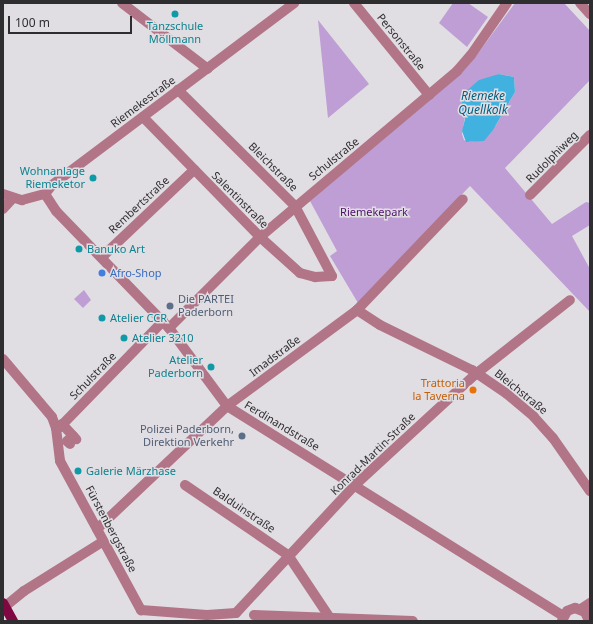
<!DOCTYPE html>
<html>
<head>
<meta charset="utf-8">
<style>
  body { margin:0 }
  #map { position:relative; width:593px; height:624px; overflow:hidden; background:#e1dee3; font-family:"Noto Sans",sans-serif }
  div>[style] { position:absolute }
  .green>* { inset:0; background:#be9ed5 }
  .water>* { inset:0; background:#41b1df }
  .minor>* { height:10px; margin:-5px; padding:0 5px; transform-origin:5px; border-radius:5px; background:#b27588 }
  .major>* { height:10px; margin:-5px; padding:0 5px; transform-origin:5px; border-radius:5px; background:#7f0842 }
  .dots>* { width:11px; height:11px; translate:-50% -50%; box-sizing:border-box; border:2px solid #e1dee3; border-radius:50% }
  span { translate:-50% -50%; white-space:nowrap; text-align:center; line-height:1.15; -webkit-text-stroke:3px #e1dee3; paint-order:stroke }
  .culture-label { font-size:11px; color:#0d838f }
  .right { translate:-100% -50%; text-align:right }
  .left { translate:0 -50%; text-align:left }
  .street-label { font-size:11px; color:#2e2d2f }
  .park-label { font-size:11px; color:#4e106c }
  .shop-label { font-size:11px; color:#366cbe }
  .service-label { font-size:11px; color:#4e5e75 }
  .food-label { font-size:11px; color:#c56008 }
  .water-label { font-size:12px; color:#005e7d; font-style:italic }
  .frame { position:absolute; inset:0; border:4px solid #2e2d2f; pointer-events:none }
  .scale { position:absolute; left:8px; top:16px; width:124px; height:18px; box-sizing:border-box; border:2px solid #2e2d2f; border-top:0; padding-left:5px; font-size:12px; line-height:14px; white-space:nowrap; color:#2e2d2f; -webkit-text-stroke:3px #e1dee3; paint-order:stroke }
</style>
</head>
<body>
<div id="map">
  <div class="green">
    <i style="clip-path:polygon(453px 3px,468px 3px,488px 17px,467px 47px,439px 23px)"></i>
    <i style="clip-path:polygon(evenodd,515px 3px,564px 3px,590px 31px,590px 80px,505px 168px,552px 224px,586px 202px,590px 203px,590px 225px,572px 236px,590px 269px,590px 312px,470px 186px,358px 303px,330px 256px,337px 251px,310px 201px,476px 56px,515px 3px,499px 74px,514px 77px,515px 92px,496px 125px,483px 140px,469px 142px,464px 140px,462px 134px,465px 116px,461px 105px,462px 96px,499px 74px)"></i>
    <i style="clip-path:polygon(318px 20px,369px 84px,328px 118px)"></i>
    <i style="clip-path:polygon(84px 290px,91px 300px,83px 308px,74px 299px)"></i>
  </div>
  <div class="water">
    <i style="clip-path:polygon(499px 74px,514px 77px,515px 92px,493px 130px,484px 141px,466px 142px,462px 131px,465px 119px,461px 105px,463px 94px,479px 80px)"></i>
  </div>
  <div class="minor">
    <i style="left:122px;top:3px;width:108px;rotate:37.5deg"></i>
    <i style="left:354px;top:3px;width:119px;rotate:50.8deg"></i>
    <i style="left:580px;top:3px;width:15px;rotate:48deg"></i>
    <i style="left:143px;top:117px;width:168px;rotate:45.7deg"></i>
    <i style="left:260px;top:237px;width:54px;rotate:42deg"></i>
    <i style="left:300px;top:273px;width:16px;rotate:15deg"></i>
    <i style="left:315px;top:277px;width:17px;rotate:-3deg"></i>
    <i style="left:332px;top:276px;width:79px;rotate:-117.9deg"></i>
    <i style="left:295px;top:206px;width:165px;rotate:-135.2deg"></i>
    <i style="left:3px;top:194px;width:20px;rotate:18deg"></i>
    <i style="left:22px;top:200px;width:24px;rotate:-15deg"></i>
    <i style="left:45px;top:194px;width:11px;rotate:-52deg"></i>
    <i style="left:52px;top:185px;width:303px;rotate:-36.9deg"></i>
    <i style="left:45px;top:194px;width:20px;rotate:57deg"></i>
    <i style="left:56px;top:211px;width:163px;rotate:46deg"></i>
    <i style="left:169px;top:328px;width:97px;rotate:53.4deg"></i>
    <i style="left:227px;top:406px;width:396px;rotate:32deg"></i>
    <i style="left:530px;top:195px;width:85px;rotate:-45deg"></i>
    <i style="left:3px;top:209px;width:13px;rotate:-48deg"></i>
    <i style="left:102px;top:257px;width:127px;rotate:-43.4deg"></i>
    <i style="left:357px;top:310px;width:27px;rotate:33deg"></i>
    <i style="left:380px;top:325px;width:102px;rotate:26.1deg"></i>
    <i style="left:472px;top:370px;width:42px;rotate:34.4deg"></i>
    <i style="left:507px;top:394px;width:35px;rotate:40deg"></i>
    <i style="left:534px;top:417px;width:28px;rotate:48deg"></i>
    <i style="left:553px;top:438px;width:65px;rotate:55.1deg"></i>
    <i style="left:169px;top:328px;width:129px;rotate:-45deg"></i>
    <i style="left:260px;top:237px;width:258px;rotate:-40.1deg"></i>
    <i style="left:457px;top:71px;width:21px;rotate:-49deg"></i>
    <i style="left:471px;top:55px;width:63px;rotate:-55.3deg"></i>
    <i style="left:3px;top:359px;width:76px;rotate:49.8deg"></i>
    <i style="left:52px;top:417px;width:12px;rotate:70deg"></i>
    <i style="left:56px;top:428px;width:33px;rotate:83deg"></i>
    <i style="left:60px;top:461px;width:170px;rotate:61.5deg"></i>
    <i style="left:141px;top:610px;width:66px;rotate:4.3deg"></i>
    <i style="left:207px;top:615px;width:29px;rotate:-4deg"></i>
    <i style="left:236px;top:613px;width:175px;rotate:-47.1deg"></i>
    <i style="left:355px;top:485px;width:166px;rotate:-42.6deg"></i>
    <i style="left:477px;top:373px;width:118px;rotate:-38.1deg"></i>
    <i style="left:62px;top:424px;width:21px;rotate:47deg"></i>
    <i style="left:56px;top:428px;width:4px;rotate:-14deg"></i>
    <i style="left:60px;top:427px;width:148px;rotate:-45.8deg"></i>
    <i style="left:70px;top:444px;width:4px;rotate:-135deg"></i>
    <i style="left:67px;top:441px;width:8px;rotate:-40deg"></i>
    <i style="left:185px;top:485px;width:125px;rotate:34.2deg"></i>
    <i style="left:288px;top:555px;width:79px;rotate:56.3deg"></i>
    <i style="left:97px;top:529px;width:179px;rotate:-43.4deg"></i>
    <i style="left:227px;top:406px;width:162px;rotate:-36.4deg"></i>
    <i style="left:357px;top:310px;width:153px;rotate:-46.3deg"></i>
    <i style="left:3px;top:608px;width:27px;rotate:-39deg"></i>
    <i style="left:24px;top:591px;width:92px;rotate:-32.1deg"></i>
    <i style="left:581px;top:609px;width:11px;rotate:-34deg"></i>
    <i style="left:254px;top:615px;width:159px;rotate:2.2deg"></i>
    <i style="left:562px;top:621px;width:11px;rotate:-63deg"></i>
    <i style="left:567px;top:611px;width:9px;rotate:-21deg"></i>
    <i style="left:575px;top:608px;width:11px;rotate:22deg"></i>
    <i style="left:585px;top:612px;width:10px;rotate:66deg"></i>
  </div>
  <div class="major">
    <i style="left:3px;top:603px;width:21px;rotate:61deg"></i>
  </div>
  <div class="dots">
    <i style="left:175px;top:14px;background:#0f9aa8"></i>
    <i style="left:93px;top:178px;background:#0f9aa8"></i>
    <i style="left:79px;top:249px;background:#0f9aa8"></i>
    <i style="left:102px;top:273px;background:#3f7fe0"></i>
    <i style="left:170px;top:306px;background:#5c6f8a"></i>
    <i style="left:102px;top:318px;background:#0f9aa8"></i>
    <i style="left:124px;top:338px;background:#0f9aa8"></i>
    <i style="left:211px;top:367px;background:#0f9aa8"></i>
    <i style="left:473px;top:390px;background:#e8710a"></i>
    <i style="left:242px;top:436px;background:#5c6f8a"></i>
    <i style="left:78px;top:471px;background:#0f9aa8"></i>
  </div>
  <div class="culture-label">
    <span style="left:175px;top:33px">Tanzschule<br>Möllmann</span>
    <span class="right" style="left:85px;top:178px">Wohnanlage<br>Riemeketor</span>
    <span class="left" style="left:87px;top:249px">Banuko Art</span>
    <span class="left" style="left:110px;top:318px">Atelier CCR</span>
    <span class="left" style="left:132px;top:338px">Atelier 3210</span>
    <span class="right" style="left:203px;top:367px">Atelier<br>Paderborn</span>
    <span class="left" style="left:86px;top:471px">Galerie Märzhase</span>
  </div>
  <div class="street-label">
    <span style="left:401px;top:42px;rotate:51deg">Personstraße</span>
    <span style="left:143px;top:102px;rotate:-37deg">Riemekestraße</span>
    <span style="left:552px;top:157px;rotate:-45deg">Rudolphiweg</span>
    <span style="left:334px;top:159px;rotate:-39deg">Schulstraße</span>
    <span style="left:273px;top:167px;rotate:45deg">Bleichstraße</span>
    <span style="left:240px;top:200px;rotate:45deg">Salentinstraße</span>
    <span style="left:139px;top:205px;rotate:-43deg">Rembertstraße</span>
    <span style="left:275px;top:356px;rotate:-37deg">Imadstraße</span>
    <span style="left:93px;top:376px;rotate:-46deg">Schulstraße</span>
    <span style="left:521px;top:392px;rotate:39deg">Bleichstraße</span>
    <span style="left:282px;top:426px;rotate:31deg">Ferdinandstraße</span>
    <span style="left:373px;top:454px;rotate:-44deg">Konrad-Martin-Straße</span>
    <span style="left:244px;top:510px;rotate:34deg">Balduinstraße</span>
    <span style="left:111px;top:529px;rotate:62deg">Fürstenbergstraße</span>
  </div>
  <div class="park-label">
    <span style="left:374px;top:212px">Riemekepark</span>
  </div>
  <div class="shop-label">
    <span class="left" style="left:110px;top:273px">Afro-Shop</span>
  </div>
  <div class="service-label">
    <span class="left" style="left:178px;top:306px">Die PARTEI<br>Paderborn</span>
    <span class="right" style="left:234px;top:436px">Polizei Paderborn,<br>Direktion Verkehr</span>
  </div>
  <div class="food-label">
    <span class="right" style="left:465px;top:390px">Trattoria<br>la Taverna</span>
  </div>
  <div class="water-label">
    <span style="left:483px;top:103px">Riemeke<br>Quellkolk</span>
  </div>
  <div class="frame"></div>
  <div class="scale">100 m</div>
</div>
</body>
</html>
